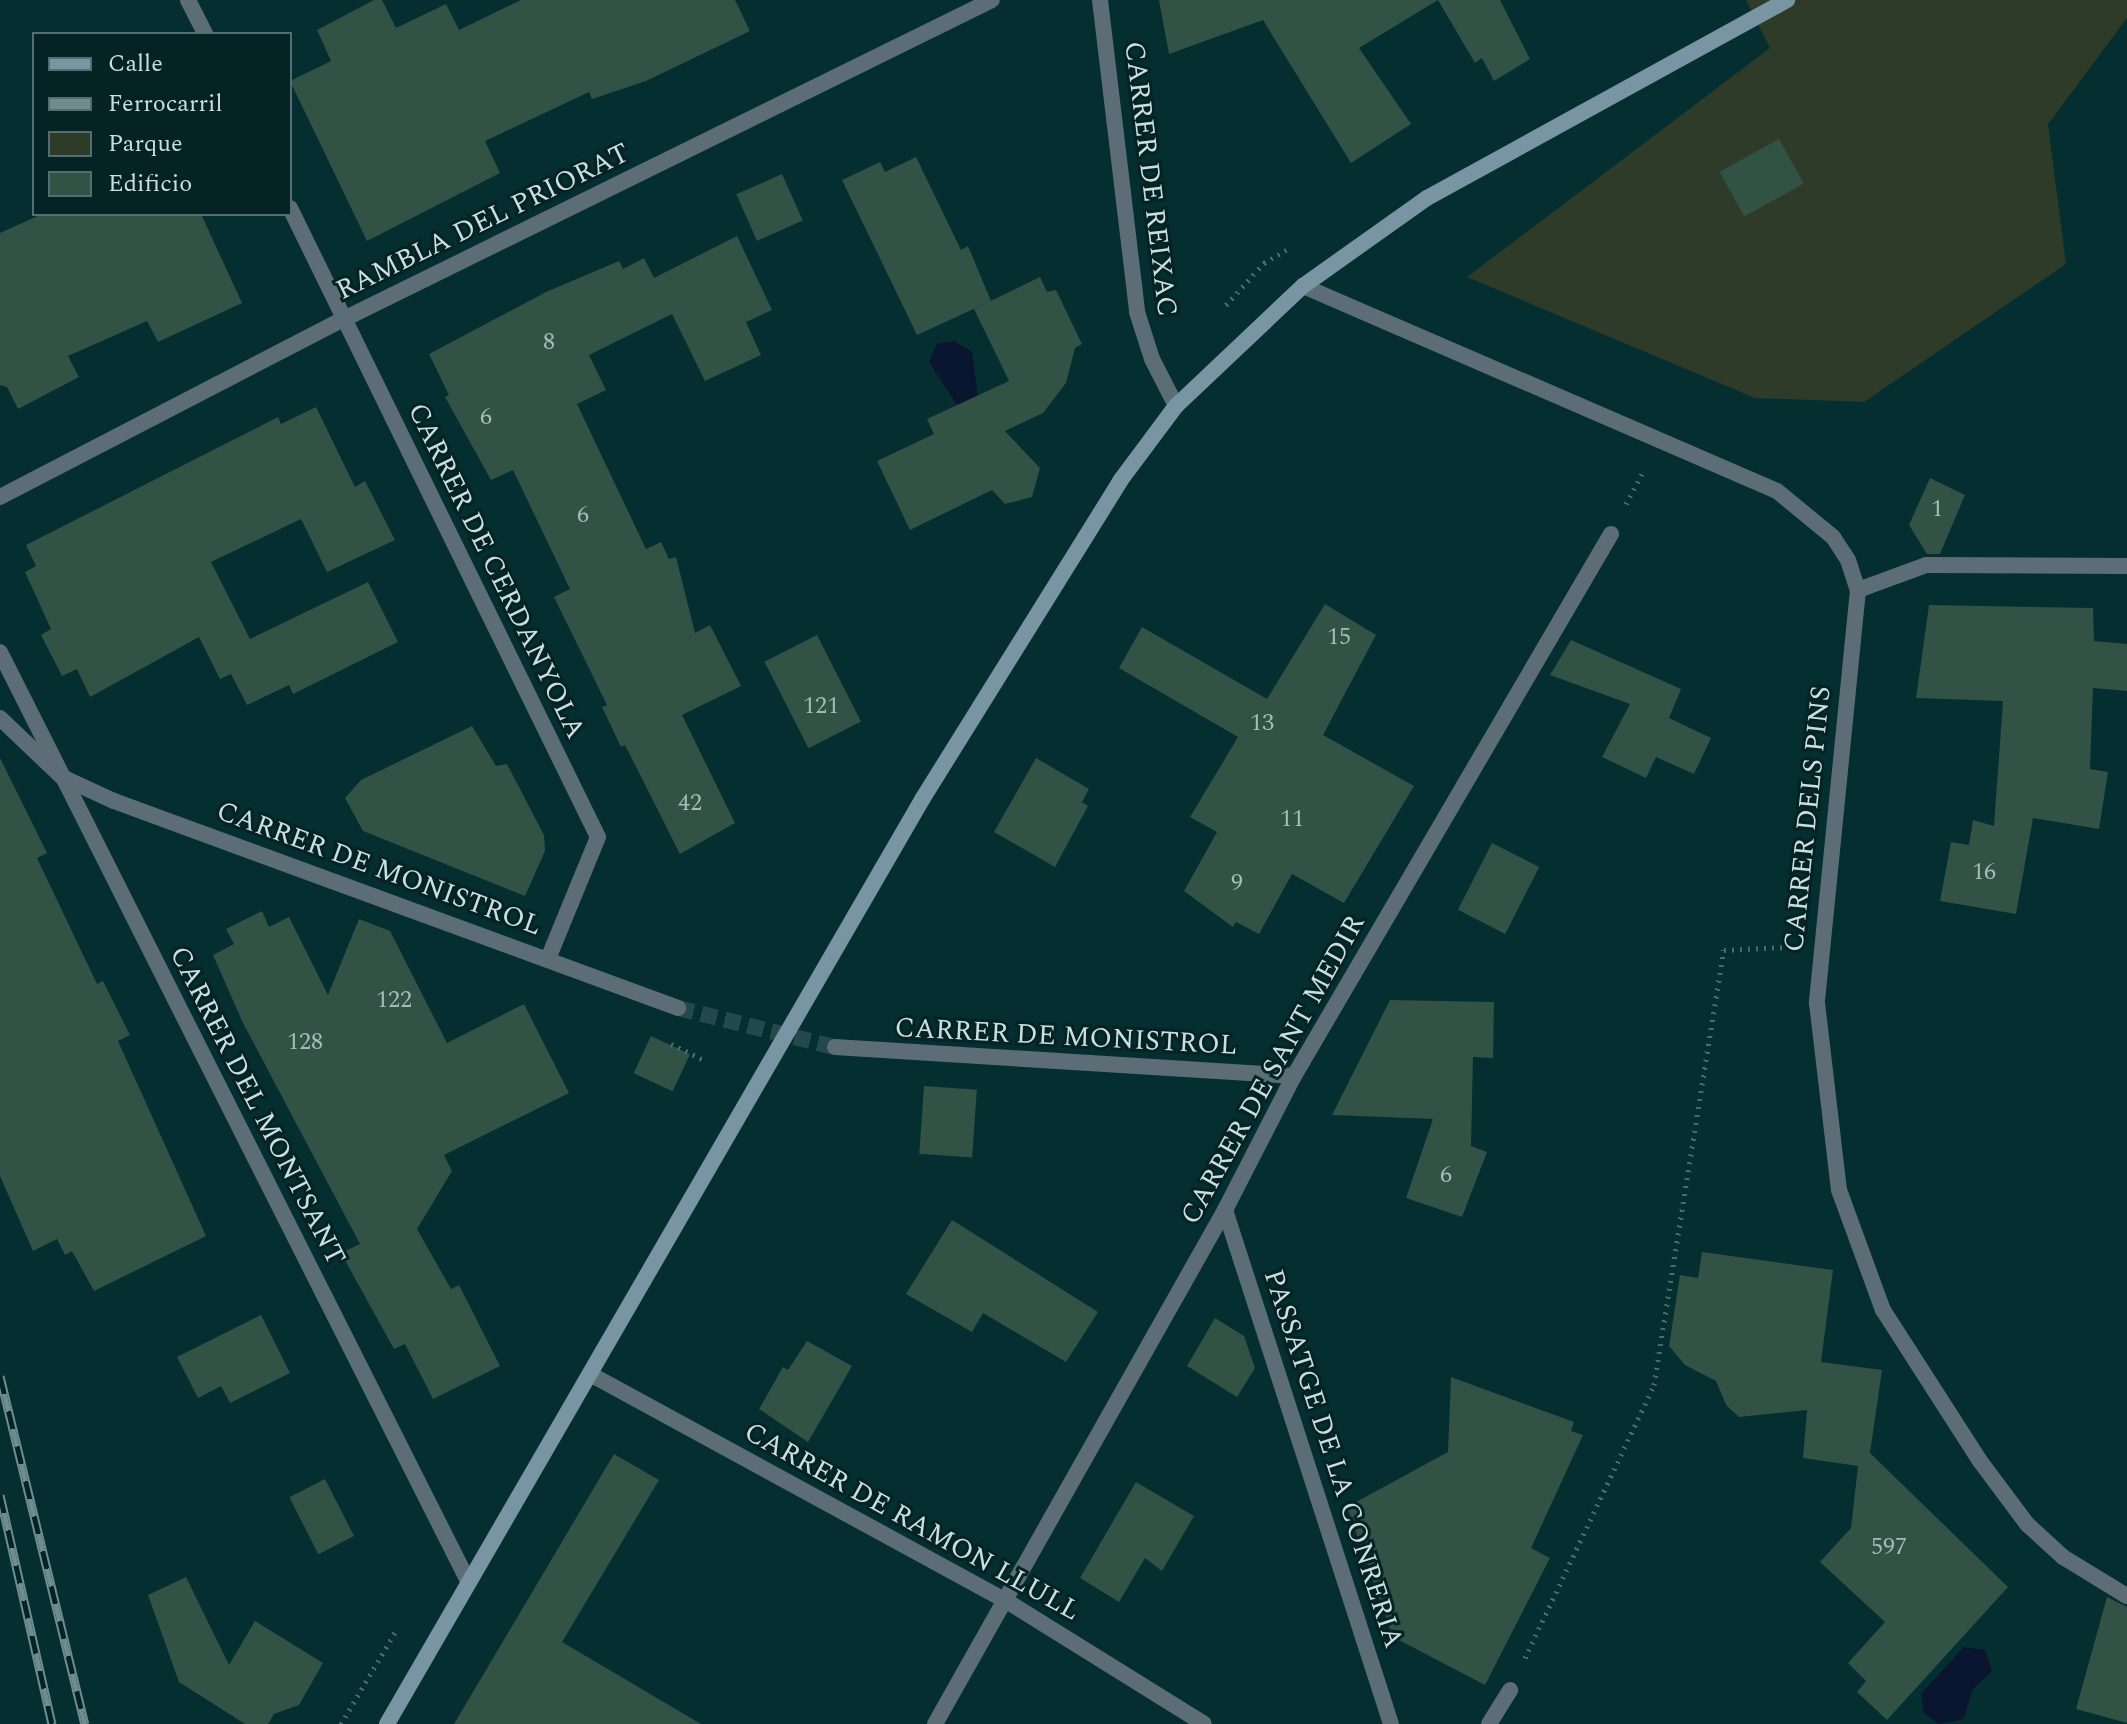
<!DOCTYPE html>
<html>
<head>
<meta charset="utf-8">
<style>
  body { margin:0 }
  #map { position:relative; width:2127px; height:1724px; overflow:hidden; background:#052e31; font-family:Spectral,serif }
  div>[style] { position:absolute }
  .green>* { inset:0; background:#2e3b28 }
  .water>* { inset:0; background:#0a152f }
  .building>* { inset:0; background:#315245; transform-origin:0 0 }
  .street-tunnel>* { height:16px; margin-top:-8px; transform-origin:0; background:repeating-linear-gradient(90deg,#23494b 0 16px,transparent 0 24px) }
  .path>* { height:5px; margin-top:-2.5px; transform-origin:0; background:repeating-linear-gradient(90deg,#496b6d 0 2px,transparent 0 8px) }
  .street>* { height:16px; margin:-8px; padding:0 8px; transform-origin:8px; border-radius:8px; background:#5c6d76 }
  .secondary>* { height:16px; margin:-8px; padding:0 8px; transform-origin:8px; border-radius:8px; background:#7994a2 }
  .rail>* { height:9px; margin-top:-4.5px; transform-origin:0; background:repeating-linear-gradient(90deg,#052325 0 18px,#6f8d8f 0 36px); box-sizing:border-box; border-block:2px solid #6f8d8f }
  span { translate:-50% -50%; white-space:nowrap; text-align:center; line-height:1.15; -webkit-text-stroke:6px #052325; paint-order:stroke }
  .number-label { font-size:24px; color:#a4bcb9 }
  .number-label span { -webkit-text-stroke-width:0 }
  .street-label { font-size:28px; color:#cbdfe0 }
  .legend { position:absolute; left:32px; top:32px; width:260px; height:184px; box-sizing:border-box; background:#052325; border:2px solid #546e70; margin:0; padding:10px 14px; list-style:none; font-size:24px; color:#cbdfe0 }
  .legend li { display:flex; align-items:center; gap:16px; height:40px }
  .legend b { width:40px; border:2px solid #546e70 }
</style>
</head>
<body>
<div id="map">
  <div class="green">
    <i style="clip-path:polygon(1746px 0,2127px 0,2127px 18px,2048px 124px,2066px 264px,1864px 402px,1755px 398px,1467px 277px,1770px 48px)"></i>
  </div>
  <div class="water">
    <i style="clip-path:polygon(954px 341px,972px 352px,978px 398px,961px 411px,929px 362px,937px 344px)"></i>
    <i style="clip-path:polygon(1964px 1647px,1985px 1650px,1992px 1671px,1973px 1689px,1963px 1719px,1939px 1724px,1924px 1713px,1921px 1694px)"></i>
  </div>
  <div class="building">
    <i style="clip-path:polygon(374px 0,382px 0,396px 28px,446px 4px,459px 30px,521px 0,735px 0,750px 31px,646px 81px,592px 99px,589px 92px,485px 141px,500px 173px,367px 241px,290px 81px,331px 61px,317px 30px)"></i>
    <i style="clip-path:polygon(1159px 0,1500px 0,1530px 59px,1494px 81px,1482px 58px,1475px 63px,1438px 0,1359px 48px,1411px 124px,1351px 163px,1263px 20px,1169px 54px)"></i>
    <i style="left:1779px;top:139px;width:51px;height:68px;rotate:61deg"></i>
    <i style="clip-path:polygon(916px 157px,961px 250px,968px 246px,991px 301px,917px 335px,842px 180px,880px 162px,885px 172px)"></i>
    <i style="left:782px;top:174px;width:51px;height:50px;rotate:66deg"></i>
    <i style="clip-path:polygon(42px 214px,201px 214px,242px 303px,158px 342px,147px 321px,68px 356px,79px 377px,18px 409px,7px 387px,0 385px,0 233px)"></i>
    <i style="clip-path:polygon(737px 236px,772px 310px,746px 322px,761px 355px,705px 381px,672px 314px,589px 355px,606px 390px,577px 404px,646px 549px,661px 542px,669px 559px,676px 557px,695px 633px,710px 625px,741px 686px,682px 715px,735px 823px,680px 854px,625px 745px,621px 747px,602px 707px,607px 705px,554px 597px,570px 589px,513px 470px,491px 480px,445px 397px,449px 395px,429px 354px,546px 292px,619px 261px,623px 269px,644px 258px,654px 278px)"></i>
    <i style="clip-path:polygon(1040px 277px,1047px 292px,1056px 290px,1082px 344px,1075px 348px,1066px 383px,1043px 413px,1005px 431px,1040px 468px,1032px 497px,1005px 504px,992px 490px,910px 530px,877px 461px,934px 434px,927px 419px,1009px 381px,974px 309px)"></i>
    <i style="clip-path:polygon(316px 407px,355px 487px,365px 481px,395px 540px,327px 572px,301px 519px,211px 562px,250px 639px,368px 582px,398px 642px,293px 694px,289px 685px,247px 705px,231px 674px,220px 679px,199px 637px,90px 697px,77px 669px,62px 676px,41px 635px,51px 629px,25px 572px,36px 566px,26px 545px,278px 417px,281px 424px)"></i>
    <i style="clip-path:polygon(1930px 478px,1965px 495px,1940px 554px,1927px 554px,1909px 525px)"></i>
    <i style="clip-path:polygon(1325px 604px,1376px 635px,1323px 735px,1414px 786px,1344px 903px,1292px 874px,1259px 934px,1236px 922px,1233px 927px,1184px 891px,1217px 832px,1190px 817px,1238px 737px,1119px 668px,1142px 627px,1267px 699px)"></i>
    <i style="clip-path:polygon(1929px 605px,2093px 608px,2094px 641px,2127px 644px,2127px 691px,2093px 688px,2090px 769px,2108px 772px,2099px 829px,2033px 818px,2016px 914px,1940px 901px,1951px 842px,1969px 845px,1973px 820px,1994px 826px,2003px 701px,1916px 698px)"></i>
    <i style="left:817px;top:635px;width:97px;height:59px;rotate:63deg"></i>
    <i style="clip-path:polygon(1571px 640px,1681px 689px,1669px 718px,1711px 738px,1694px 774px,1656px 757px,1646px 778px,1602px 757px,1630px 704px,1550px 675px)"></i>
    <i style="clip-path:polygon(472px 726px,496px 766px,507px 764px,544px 835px,545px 851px,525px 896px,363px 831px,345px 798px,361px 780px)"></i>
    <i style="clip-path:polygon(0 758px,47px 853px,37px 858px,97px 984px,103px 981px,130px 1035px,118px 1041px,206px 1236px,94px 1291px,72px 1251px,65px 1255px,57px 1239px,33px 1251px,0 1176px)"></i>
    <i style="clip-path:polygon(1036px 758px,1089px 789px,1082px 802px,1088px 806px,1055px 867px,994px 832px)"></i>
    <i style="left:1492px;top:843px;width:53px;height:75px;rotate:27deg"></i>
    <i style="clip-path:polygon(262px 911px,269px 927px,289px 917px,328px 995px,359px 919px,390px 931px,447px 1043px,524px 1004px,569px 1093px,444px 1155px,452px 1171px,417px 1229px,451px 1289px,459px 1285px,500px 1366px,433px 1399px,405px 1344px,394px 1349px,341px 1253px,360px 1244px,243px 1023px,213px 955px,234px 944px,226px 929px)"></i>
    <i style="clip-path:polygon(1390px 1000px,1494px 1002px,1493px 1058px,1473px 1057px,1471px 1146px,1487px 1152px,1462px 1217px,1406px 1198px,1433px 1119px,1332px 1115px)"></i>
    <i style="left:651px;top:1036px;width:43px;height:41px;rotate:25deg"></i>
    <i style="left:924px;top:1086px;width:53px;height:68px;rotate:4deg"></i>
    <i style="clip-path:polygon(952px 1220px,1098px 1312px,1066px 1362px,983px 1313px,972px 1332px,906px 1294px)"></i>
    <i style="clip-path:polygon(1702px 1252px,1833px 1270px,1821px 1362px,1882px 1370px,1870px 1453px,2008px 1587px,1887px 1720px,1857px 1692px,1866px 1681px,1848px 1663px,1885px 1622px,1820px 1562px,1851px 1528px,1858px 1466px,1803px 1458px,1807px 1410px,1739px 1417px,1726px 1405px,1716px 1381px,1685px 1365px,1669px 1346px,1680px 1275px,1698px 1278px)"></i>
    <i style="clip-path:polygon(261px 1315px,290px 1373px,230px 1403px,221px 1386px,198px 1398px,177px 1357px)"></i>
    <i style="clip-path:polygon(1215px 1318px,1244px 1336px,1255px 1368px,1237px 1397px,1187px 1366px)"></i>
    <i style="clip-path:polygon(807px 1341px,852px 1366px,808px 1442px,759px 1409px,783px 1367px,788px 1370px)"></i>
    <i style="clip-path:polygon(1451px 1377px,1574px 1422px,1571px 1431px,1583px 1435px,1531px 1548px,1550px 1558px,1485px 1685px,1393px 1637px,1347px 1507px,1448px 1452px)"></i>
    <i style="clip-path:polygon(614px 1454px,659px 1480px,562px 1642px,701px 1724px,454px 1724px)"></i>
    <i style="left:325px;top:1479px;width:64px;height:40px;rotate:63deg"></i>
    <i style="clip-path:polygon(1136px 1482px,1194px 1516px,1162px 1571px,1145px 1558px,1119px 1602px,1080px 1578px)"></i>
    <i style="clip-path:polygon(186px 1577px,229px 1665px,255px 1621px,323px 1663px,299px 1705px,274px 1714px,268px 1724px,245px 1724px,179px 1682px,148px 1595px)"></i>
    <i style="clip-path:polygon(2107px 1597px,2127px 1607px,2127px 1723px,2076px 1709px)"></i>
  </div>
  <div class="street-tunnel">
    <i style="left:678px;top:1008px;width:162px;rotate:14deg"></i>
  </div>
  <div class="path">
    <i style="left:1226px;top:305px;width:57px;rotate:-47.9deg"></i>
    <i style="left:1264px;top:263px;width:26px;rotate:-31deg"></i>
    <i style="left:1626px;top:504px;width:38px;rotate:-62deg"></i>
    <i style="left:671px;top:1044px;width:39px;rotate:26deg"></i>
    <i style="left:1525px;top:1658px;width:302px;rotate:-64.7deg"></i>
    <i style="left:1654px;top:1385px;width:441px;rotate:-80.9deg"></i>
    <i style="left:1724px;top:950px;width:63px;rotate:-2.7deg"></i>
    <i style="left:341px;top:1724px;width:110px;rotate:-59.5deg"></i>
  </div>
  <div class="street">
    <i style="left:188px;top:0;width:38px;rotate:63deg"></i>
    <i style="left:1100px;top:0;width:314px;rotate:83.2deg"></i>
    <i style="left:1137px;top:312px;width:49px;rotate:72.3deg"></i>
    <i style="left:1152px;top:359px;width:53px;rotate:62.9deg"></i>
    <i style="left:290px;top:208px;width:700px;rotate:63.91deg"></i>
    <i style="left:598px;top:837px;width:132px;rotate:112.3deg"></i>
    <i style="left:1303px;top:286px;width:516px;rotate:23.39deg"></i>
    <i style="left:1777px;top:491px;width:72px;rotate:39.4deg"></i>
    <i style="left:1833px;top:537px;width:27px;rotate:57deg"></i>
    <i style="left:1848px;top:560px;width:32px;rotate:72deg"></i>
    <i style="left:1858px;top:590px;width:415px;rotate:95.7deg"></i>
    <i style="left:1817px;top:1003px;width:188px;rotate:83.3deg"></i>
    <i style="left:1839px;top:1190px;width:128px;rotate:69.9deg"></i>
    <i style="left:1883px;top:1310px;width:179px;rotate:57.3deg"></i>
    <i style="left:1980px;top:1461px;width:79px;rotate:53.3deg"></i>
    <i style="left:2027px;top:1524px;width:49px;rotate:42.5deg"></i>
    <i style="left:2063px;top:1557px;width:75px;rotate:31.4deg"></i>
    <i style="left:0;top:497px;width:387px;rotate:-27.4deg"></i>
    <i style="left:344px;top:319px;width:722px;rotate:-26.21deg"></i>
    <i style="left:1858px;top:590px;width:72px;rotate:-20.2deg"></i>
    <i style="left:1926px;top:565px;width:201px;rotate:0.3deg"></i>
    <i style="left:0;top:652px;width:1042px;rotate:63.26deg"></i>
    <i style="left:0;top:718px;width:86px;rotate:43.6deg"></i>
    <i style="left:62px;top:777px;width:57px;rotate:24.8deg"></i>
    <i style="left:114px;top:801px;width:601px;rotate:20.15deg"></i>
    <i style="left:835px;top:1047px;width:460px;rotate:3.6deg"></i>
    <i style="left:1225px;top:1210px;width:540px;rotate:72.1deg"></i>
    <i style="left:590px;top:1374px;width:473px;rotate:28.6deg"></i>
    <i style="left:1005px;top:1600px;width:234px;rotate:31.9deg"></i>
    <i style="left:935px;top:1724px;width:590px;rotate:-60.57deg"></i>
    <i style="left:1225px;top:1210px;width:151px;rotate:-62.8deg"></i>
    <i style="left:1294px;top:1076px;width:628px;rotate:-59.68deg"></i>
    <i style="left:1489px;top:1724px;width:40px;rotate:-58deg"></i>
  </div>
  <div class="secondary">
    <i style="left:387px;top:1724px;width:1070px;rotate:-59.94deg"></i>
    <i style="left:923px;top:798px;width:373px;rotate:-58.1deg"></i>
    <i style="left:1120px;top:481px;width:94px;rotate:-53.3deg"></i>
    <i style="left:1176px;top:406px;width:175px;rotate:-43.4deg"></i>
    <i style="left:1303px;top:286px;width:152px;rotate:-35.4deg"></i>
    <i style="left:1427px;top:198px;width:411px;rotate:-28.8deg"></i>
  </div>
  <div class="rail">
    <i style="left:0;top:1376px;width:358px;rotate:76.3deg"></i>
    <i style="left:0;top:1495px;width:235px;rotate:77.2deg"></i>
  </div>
  <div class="number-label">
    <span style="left:549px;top:343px">8</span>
    <span style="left:486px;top:418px">6</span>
    <span style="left:1937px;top:510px">1</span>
    <span style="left:583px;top:516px">6</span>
    <span style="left:1339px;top:638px">15</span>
    <span style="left:821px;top:707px">121</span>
    <span style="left:1262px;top:724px">13</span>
    <span style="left:690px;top:804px">42</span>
    <span style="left:1292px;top:820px">11</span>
    <span style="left:1984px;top:873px">16</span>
    <span style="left:1237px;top:884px">9</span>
    <span style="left:394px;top:1001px">122</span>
    <span style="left:305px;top:1043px">128</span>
    <span style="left:1446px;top:1176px">6</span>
    <span style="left:1889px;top:1548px">597</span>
  </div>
  <div class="street-label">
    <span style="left:1150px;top:179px;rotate:83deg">CARRER DE REIXAC</span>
    <span style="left:483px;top:222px;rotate:-26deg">RAMBLA DEL PRIORAT</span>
    <span style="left:496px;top:571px;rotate:64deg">CARRER DE CERDANYOLA</span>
    <span style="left:1808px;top:819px;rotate:-84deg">CARRER DELS PINS</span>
    <span style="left:379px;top:869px;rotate:20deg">CARRER DE MONISTROL</span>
    <span style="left:1066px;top:1037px;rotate:3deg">CARRER DE MONISTROL</span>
    <span style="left:1273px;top:1070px;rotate:-61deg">CARRER DE SANT MEDIR</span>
    <span style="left:257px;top:1106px;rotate:63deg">CARRER DEL MONTSANT</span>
    <span style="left:1333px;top:1459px;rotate:72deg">PASSATGE DE LA CONRERIA</span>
    <span style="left:912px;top:1522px;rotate:29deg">CARRER DE RAMON LLULL</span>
  </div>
  <ul class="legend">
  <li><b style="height:10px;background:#7994a2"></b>Calle</li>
  <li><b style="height:10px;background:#6f8d8f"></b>Ferrocarril</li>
  <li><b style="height:22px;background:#2e3b28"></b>Parque</li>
  <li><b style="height:22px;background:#315245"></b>Edificio</li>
  </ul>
</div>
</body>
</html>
